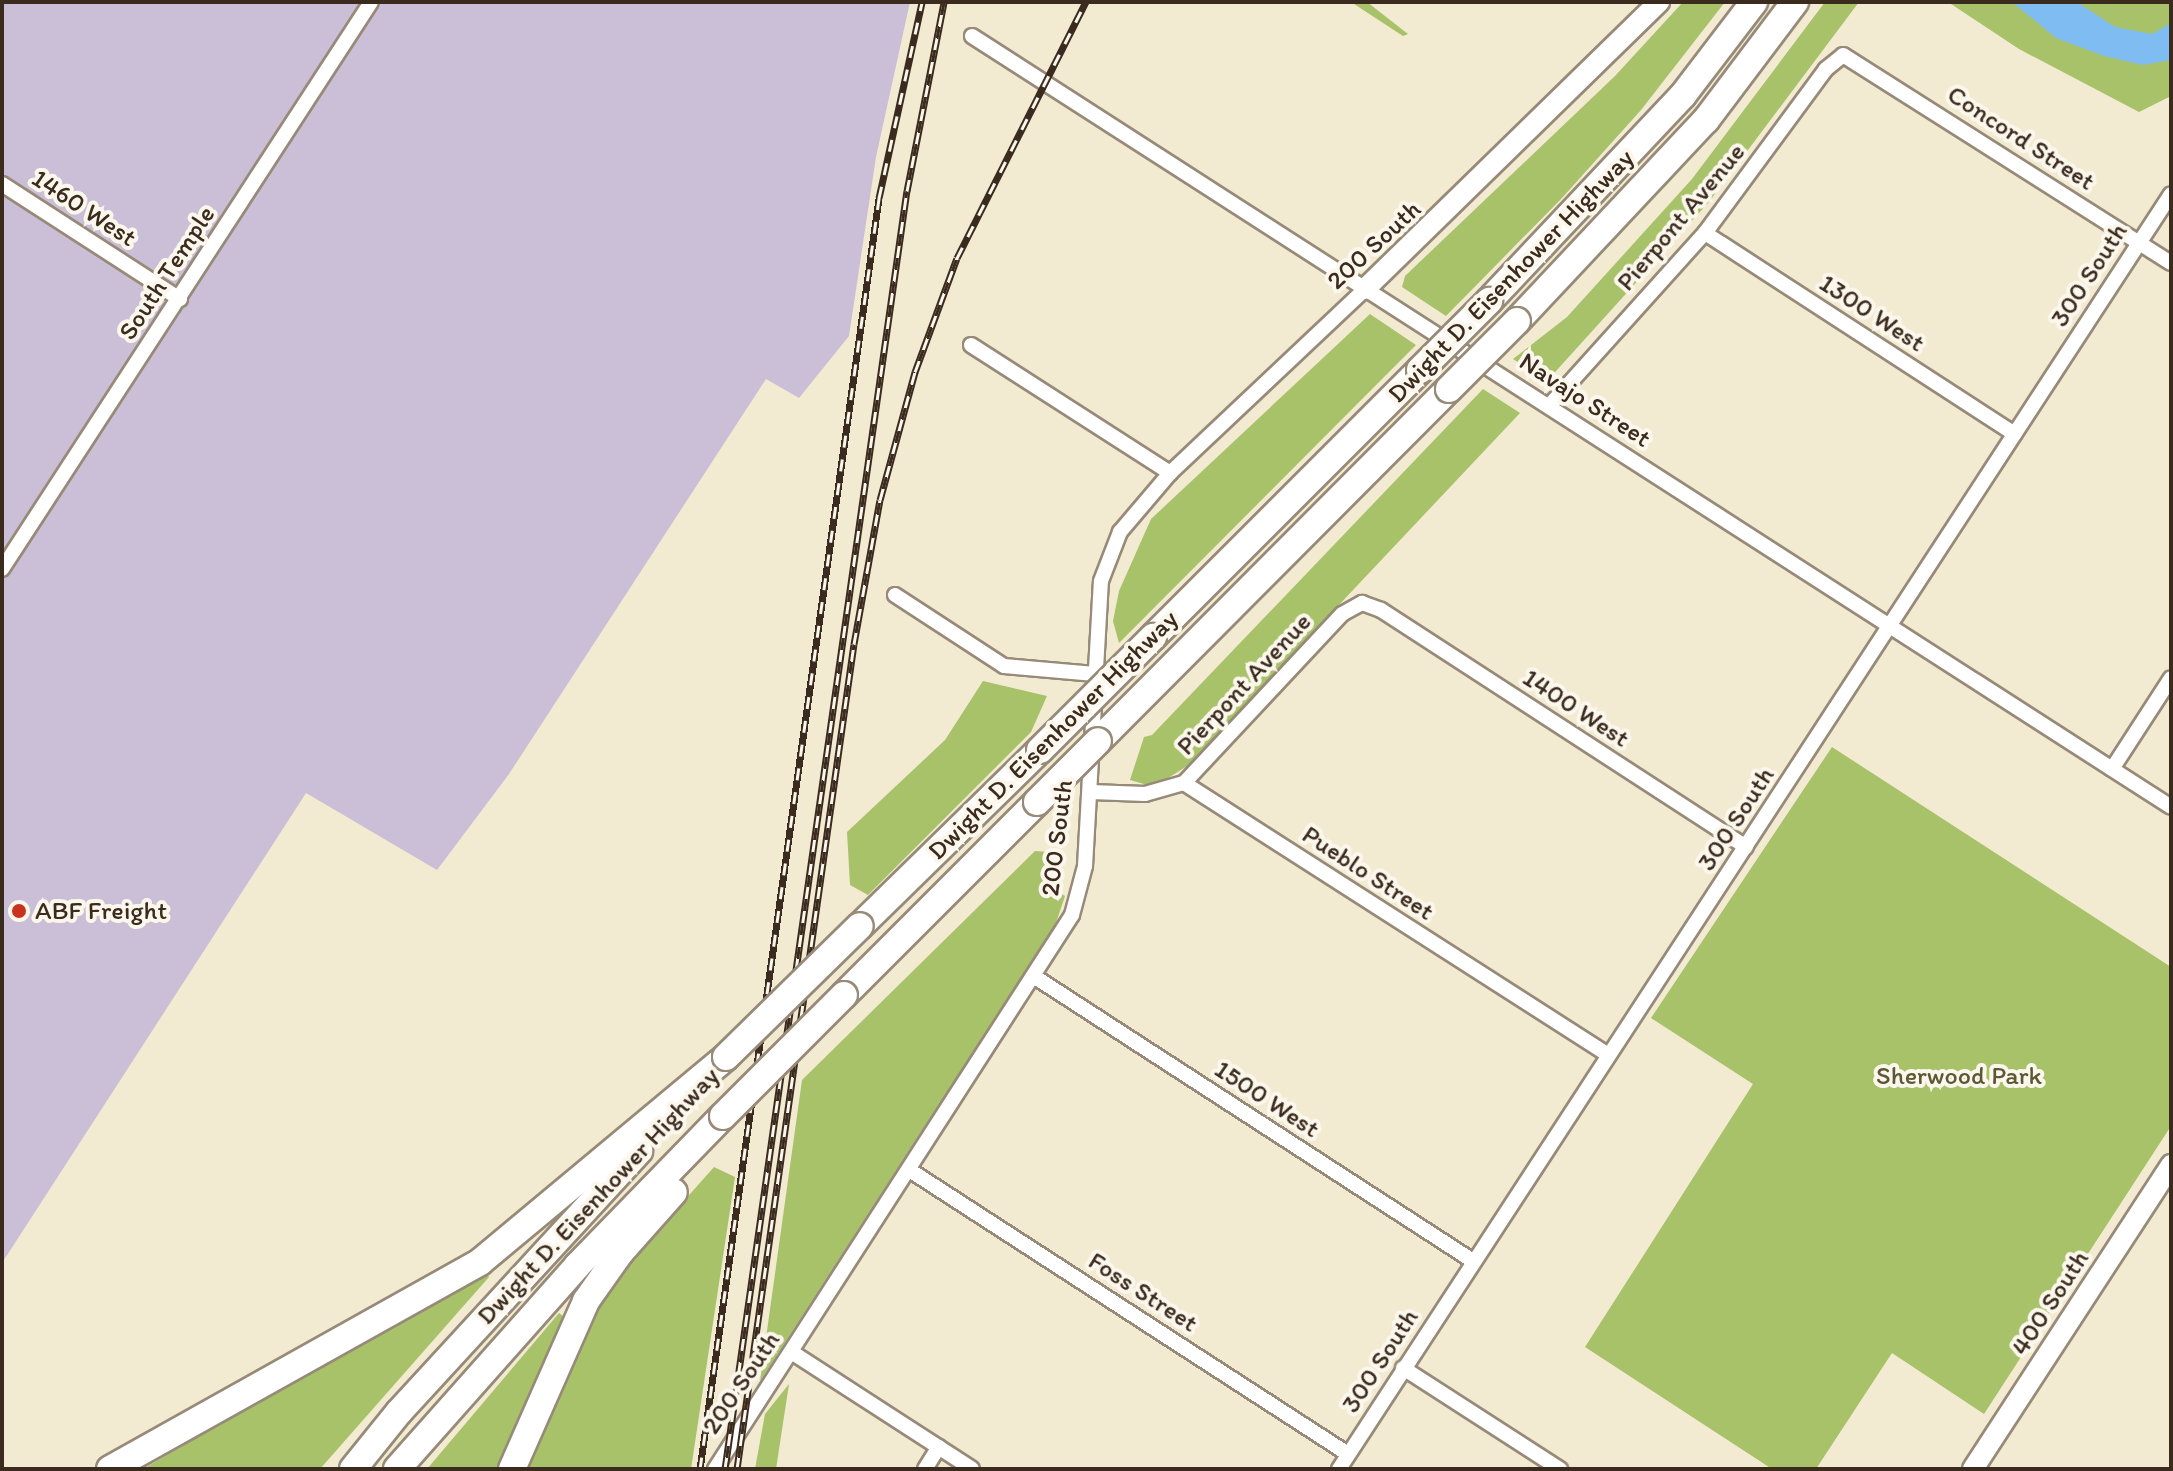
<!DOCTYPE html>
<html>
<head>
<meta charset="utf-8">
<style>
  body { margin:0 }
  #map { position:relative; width:2173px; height:1471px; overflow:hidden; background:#f3ead2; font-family:Itim,sans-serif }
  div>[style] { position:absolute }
  .industrial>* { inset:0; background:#cabfd6 }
  .green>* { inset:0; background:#a7c269 }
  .water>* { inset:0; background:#7fbcf2 }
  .roads { filter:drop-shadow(2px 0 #978a78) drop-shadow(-2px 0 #978a78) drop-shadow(0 2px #978a78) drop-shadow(0 -2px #978a78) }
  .street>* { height:14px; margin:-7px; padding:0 7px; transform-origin:7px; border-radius:7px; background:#fff }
  .secondary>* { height:20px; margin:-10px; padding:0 10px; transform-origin:10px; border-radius:10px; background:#fff }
  .highway>* { height:26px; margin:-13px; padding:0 13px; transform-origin:13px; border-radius:13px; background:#fff }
  .rail>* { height:7px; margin-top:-3.5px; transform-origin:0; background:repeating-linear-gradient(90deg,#fbf7ec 0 12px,#3b2a1e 0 24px); box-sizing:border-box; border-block:2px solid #3b2a1e }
  .bridges { filter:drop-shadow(2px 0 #978a78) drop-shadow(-2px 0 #978a78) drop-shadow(0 2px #978a78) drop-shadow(0 -2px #978a78) }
  .highway-bridge>* { height:26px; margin:-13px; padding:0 13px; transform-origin:13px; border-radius:13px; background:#fff }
  .dots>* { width:22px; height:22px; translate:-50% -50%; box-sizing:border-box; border:4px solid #fbf7ec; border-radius:50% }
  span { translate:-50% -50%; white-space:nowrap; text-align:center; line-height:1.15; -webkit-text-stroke:8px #fbf7ec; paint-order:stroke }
  .street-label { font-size:26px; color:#3b2a1e }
  .poi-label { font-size:26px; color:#3b2a1e }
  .left { translate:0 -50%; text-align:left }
  .park-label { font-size:26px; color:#5b5834 }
  .frame { position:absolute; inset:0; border:4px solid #3b2a1e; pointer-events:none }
</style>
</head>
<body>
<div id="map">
  <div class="industrial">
    <i style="clip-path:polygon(2px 2px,910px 2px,876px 157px,849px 336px,799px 398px,766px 379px,509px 774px,437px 870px,306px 793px,2px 1263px)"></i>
  </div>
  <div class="green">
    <i style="clip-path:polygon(1351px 2px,1367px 2px,1408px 34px,1403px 36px)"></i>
    <i style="clip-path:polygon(1683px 2px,1725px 2px,1641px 110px,1562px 198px,1446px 316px,1402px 287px,1405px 276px,1615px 76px)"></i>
    <i style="clip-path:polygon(1825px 2px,1859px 2px,1709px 202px,1547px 381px,1513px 359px,1567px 317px,1692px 179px)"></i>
    <i style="clip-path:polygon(1948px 2px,2171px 2px,2171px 96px,2139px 112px,2019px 49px)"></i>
    <i style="clip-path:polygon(1370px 314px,1416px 345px,1119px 643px,1113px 621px,1119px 591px,1151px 519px)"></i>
    <i style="clip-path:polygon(1483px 389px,1520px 413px,1187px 766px,1154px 787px,1130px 780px,1144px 737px,1152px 735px)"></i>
    <i style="clip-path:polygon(983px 681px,1047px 696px,1031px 732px,868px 895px,850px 885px,847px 832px,945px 740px)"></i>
    <i style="clip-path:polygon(1832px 747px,2171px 967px,2171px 1126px,1984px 1414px,1892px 1353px,1816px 1469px,1772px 1469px,1585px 1347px,1753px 1084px,1651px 1018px)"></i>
    <i style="clip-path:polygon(1035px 851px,1062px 853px,1060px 893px,1065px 896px,1056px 923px,760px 1381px,802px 1080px)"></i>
    <i style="clip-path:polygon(714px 1167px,735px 1177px,691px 1469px,521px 1469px,556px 1384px,611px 1283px)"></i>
    <i style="clip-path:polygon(484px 1269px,489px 1277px,320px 1469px,143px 1469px)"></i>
    <i style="clip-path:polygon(559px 1313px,568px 1320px,496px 1469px,427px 1469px)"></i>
    <i style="clip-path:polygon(789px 1384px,776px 1469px,755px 1469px,765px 1414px)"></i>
  </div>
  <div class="water">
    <i style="clip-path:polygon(2012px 2px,2077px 2px,2115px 27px,2152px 34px,2171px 23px,2171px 60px,2143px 65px,2104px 56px,2056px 38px)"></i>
  </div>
  <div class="roads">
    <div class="street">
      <i style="left:972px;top:36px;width:1425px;rotate:32.74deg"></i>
      <i style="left:2px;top:184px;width:212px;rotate:32.9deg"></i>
      <i style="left:1705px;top:233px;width:369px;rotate:33deg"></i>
      <i style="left:971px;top:345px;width:237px;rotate:32.7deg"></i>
      <i style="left:1549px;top:406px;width:233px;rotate:-48deg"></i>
      <i style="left:1705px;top:233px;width:204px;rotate:-53.6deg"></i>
      <i style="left:1826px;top:69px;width:22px;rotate:-39deg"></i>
      <i style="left:1843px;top:55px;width:388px;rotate:32.4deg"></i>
      <i style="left:2px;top:569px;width:676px;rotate:-56.94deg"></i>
      <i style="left:895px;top:595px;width:130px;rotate:33.1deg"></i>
      <i style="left:1004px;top:666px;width:91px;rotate:5deg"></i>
      <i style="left:2112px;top:769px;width:108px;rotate:-57deg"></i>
      <i style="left:1184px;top:783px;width:502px;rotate:32.65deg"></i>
      <i style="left:1091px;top:792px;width:54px;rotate:2.1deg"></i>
      <i style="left:1145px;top:794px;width:41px;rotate:-15.8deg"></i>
      <i style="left:1184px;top:783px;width:231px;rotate:-46.9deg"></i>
      <i style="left:1342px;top:614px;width:23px;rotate:-29deg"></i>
      <i style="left:1362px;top:603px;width:20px;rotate:20deg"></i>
      <i style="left:1381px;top:610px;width:435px;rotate:33deg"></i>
      <i style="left:1035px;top:977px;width:522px;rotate:32.96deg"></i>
      <i style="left:911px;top:1171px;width:521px;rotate:32.93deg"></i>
      <i style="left:793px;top:1353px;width:213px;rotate:32.9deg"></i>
      <i style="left:1403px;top:1368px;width:187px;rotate:32.8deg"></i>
      <i style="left:715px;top:1469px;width:659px;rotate:-57.2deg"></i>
      <i style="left:1072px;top:915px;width:51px;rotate:-75.1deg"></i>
      <i style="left:1085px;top:866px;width:285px;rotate:-86.8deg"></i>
      <i style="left:1101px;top:581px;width:53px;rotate:-68.8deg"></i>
      <i style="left:1120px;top:532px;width:77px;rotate:-49.7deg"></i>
      <i style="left:1170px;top:473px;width:268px;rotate:-43.3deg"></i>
      <i style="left:925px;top:1469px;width:26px;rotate:-58deg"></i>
      <i style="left:1339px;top:1469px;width:1522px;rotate:-56.87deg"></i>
    </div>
    <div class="secondary">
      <i style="left:1365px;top:289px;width:411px;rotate:-44.3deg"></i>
      <i style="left:1973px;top:1469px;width:363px;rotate:-56.9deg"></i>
    </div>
    <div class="highway">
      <i style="left:1489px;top:301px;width:283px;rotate:-46.7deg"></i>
      <i style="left:1683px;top:95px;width:117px;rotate:-52.6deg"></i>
      <i style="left:1517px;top:321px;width:276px;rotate:-46.8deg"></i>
      <i style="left:1706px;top:120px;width:148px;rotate:-53deg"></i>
      <i style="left:1153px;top:637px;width:378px;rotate:-45deg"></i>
      <i style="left:1098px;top:741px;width:497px;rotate:-45.1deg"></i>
      <i style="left:860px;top:926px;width:252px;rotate:-44.4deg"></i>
      <i style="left:844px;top:995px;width:273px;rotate:-45deg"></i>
      <i style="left:110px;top:1469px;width:424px;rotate:-29.2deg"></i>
      <i style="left:480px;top:1262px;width:320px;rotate:-39.8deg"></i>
      <i style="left:353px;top:1469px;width:73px;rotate:-51.1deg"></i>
      <i style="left:399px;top:1412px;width:355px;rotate:-47.4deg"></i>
      <i style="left:397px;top:1469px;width:271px;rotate:-48.4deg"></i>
      <i style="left:577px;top:1266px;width:209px;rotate:-45.8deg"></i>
      <i style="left:512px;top:1469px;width:184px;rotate:-66.2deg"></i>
      <i style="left:586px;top:1301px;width:59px;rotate:-54.7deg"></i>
      <i style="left:620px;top:1253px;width:81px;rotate:-48.5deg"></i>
    </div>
  </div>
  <div class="rail">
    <i style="left:700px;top:1469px;width:1284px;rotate:-81.98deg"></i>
    <i style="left:879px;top:198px;width:201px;rotate:-77.6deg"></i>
    <i style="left:725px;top:1469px;width:1291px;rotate:-81.9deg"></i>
    <i style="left:907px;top:191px;width:193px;rotate:-78.9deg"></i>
    <i style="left:737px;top:1469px;width:833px;rotate:-81.93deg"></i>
    <i style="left:854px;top:644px;width:146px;rotate:-79.8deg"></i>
    <i style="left:880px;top:500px;width:133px;rotate:-74.7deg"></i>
    <i style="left:915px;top:372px;width:121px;rotate:-69.8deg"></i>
    <i style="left:957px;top:258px;width:287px;rotate:-63.3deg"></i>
  </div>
  <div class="bridges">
    <div class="highway-bridge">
      <i style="left:1420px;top:370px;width:98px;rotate:-45deg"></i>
      <i style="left:1449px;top:389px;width:96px;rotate:-45deg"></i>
      <i style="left:1040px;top:750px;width:160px;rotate:-45deg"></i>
      <i style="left:1037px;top:802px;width:86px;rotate:-45deg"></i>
      <i style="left:726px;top:1057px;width:187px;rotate:-44.4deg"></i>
      <i style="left:723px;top:1116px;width:171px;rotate:-45deg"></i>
    </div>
  </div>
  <div class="dots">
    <i style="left:19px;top:911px;background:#c8321e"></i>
  </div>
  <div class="street-label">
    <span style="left:2021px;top:138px;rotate:33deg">Concord Street</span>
    <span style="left:84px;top:208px;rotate:33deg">1460 West</span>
    <span style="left:1681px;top:217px;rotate:-50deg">Pierpont Avenue</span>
    <span style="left:1374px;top:245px;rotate:-43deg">200 South</span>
    <span style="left:167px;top:273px;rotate:-57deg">South Temple</span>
    <span style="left:2089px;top:275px;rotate:-57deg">300 South</span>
    <span style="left:1511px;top:276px;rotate:-46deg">Dwight D. Eisenhower Highway</span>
    <span style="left:1872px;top:313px;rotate:33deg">1300 West</span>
    <span style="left:1585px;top:400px;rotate:33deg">Navajo Street</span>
    <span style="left:1244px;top:684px;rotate:-47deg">Pierpont Avenue</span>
    <span style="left:1576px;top:708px;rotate:33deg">1400 West</span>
    <span style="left:1053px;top:735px;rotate:-45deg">Dwight D. Eisenhower Highway</span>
    <span style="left:1736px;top:819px;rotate:-57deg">300 South</span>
    <span style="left:1057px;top:838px;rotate:-83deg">200 South</span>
    <span style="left:1368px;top:873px;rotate:33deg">Pueblo Street</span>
    <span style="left:1267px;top:1099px;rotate:33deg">1500 West</span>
    <span style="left:598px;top:1196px;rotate:-47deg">Dwight D. Eisenhower Highway</span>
    <span style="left:1143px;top:1292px;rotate:33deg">Foss Street</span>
    <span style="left:2050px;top:1303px;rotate:-57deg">400 South</span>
    <span style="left:1380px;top:1361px;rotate:-57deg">300 South</span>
    <span style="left:741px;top:1383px;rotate:-56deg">200 South</span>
  </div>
  <div class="poi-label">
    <span class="left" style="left:35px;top:911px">ABF Freight</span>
  </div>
  <div class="park-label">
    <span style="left:1959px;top:1076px">Sherwood Park</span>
  </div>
  <div class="frame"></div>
</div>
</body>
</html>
